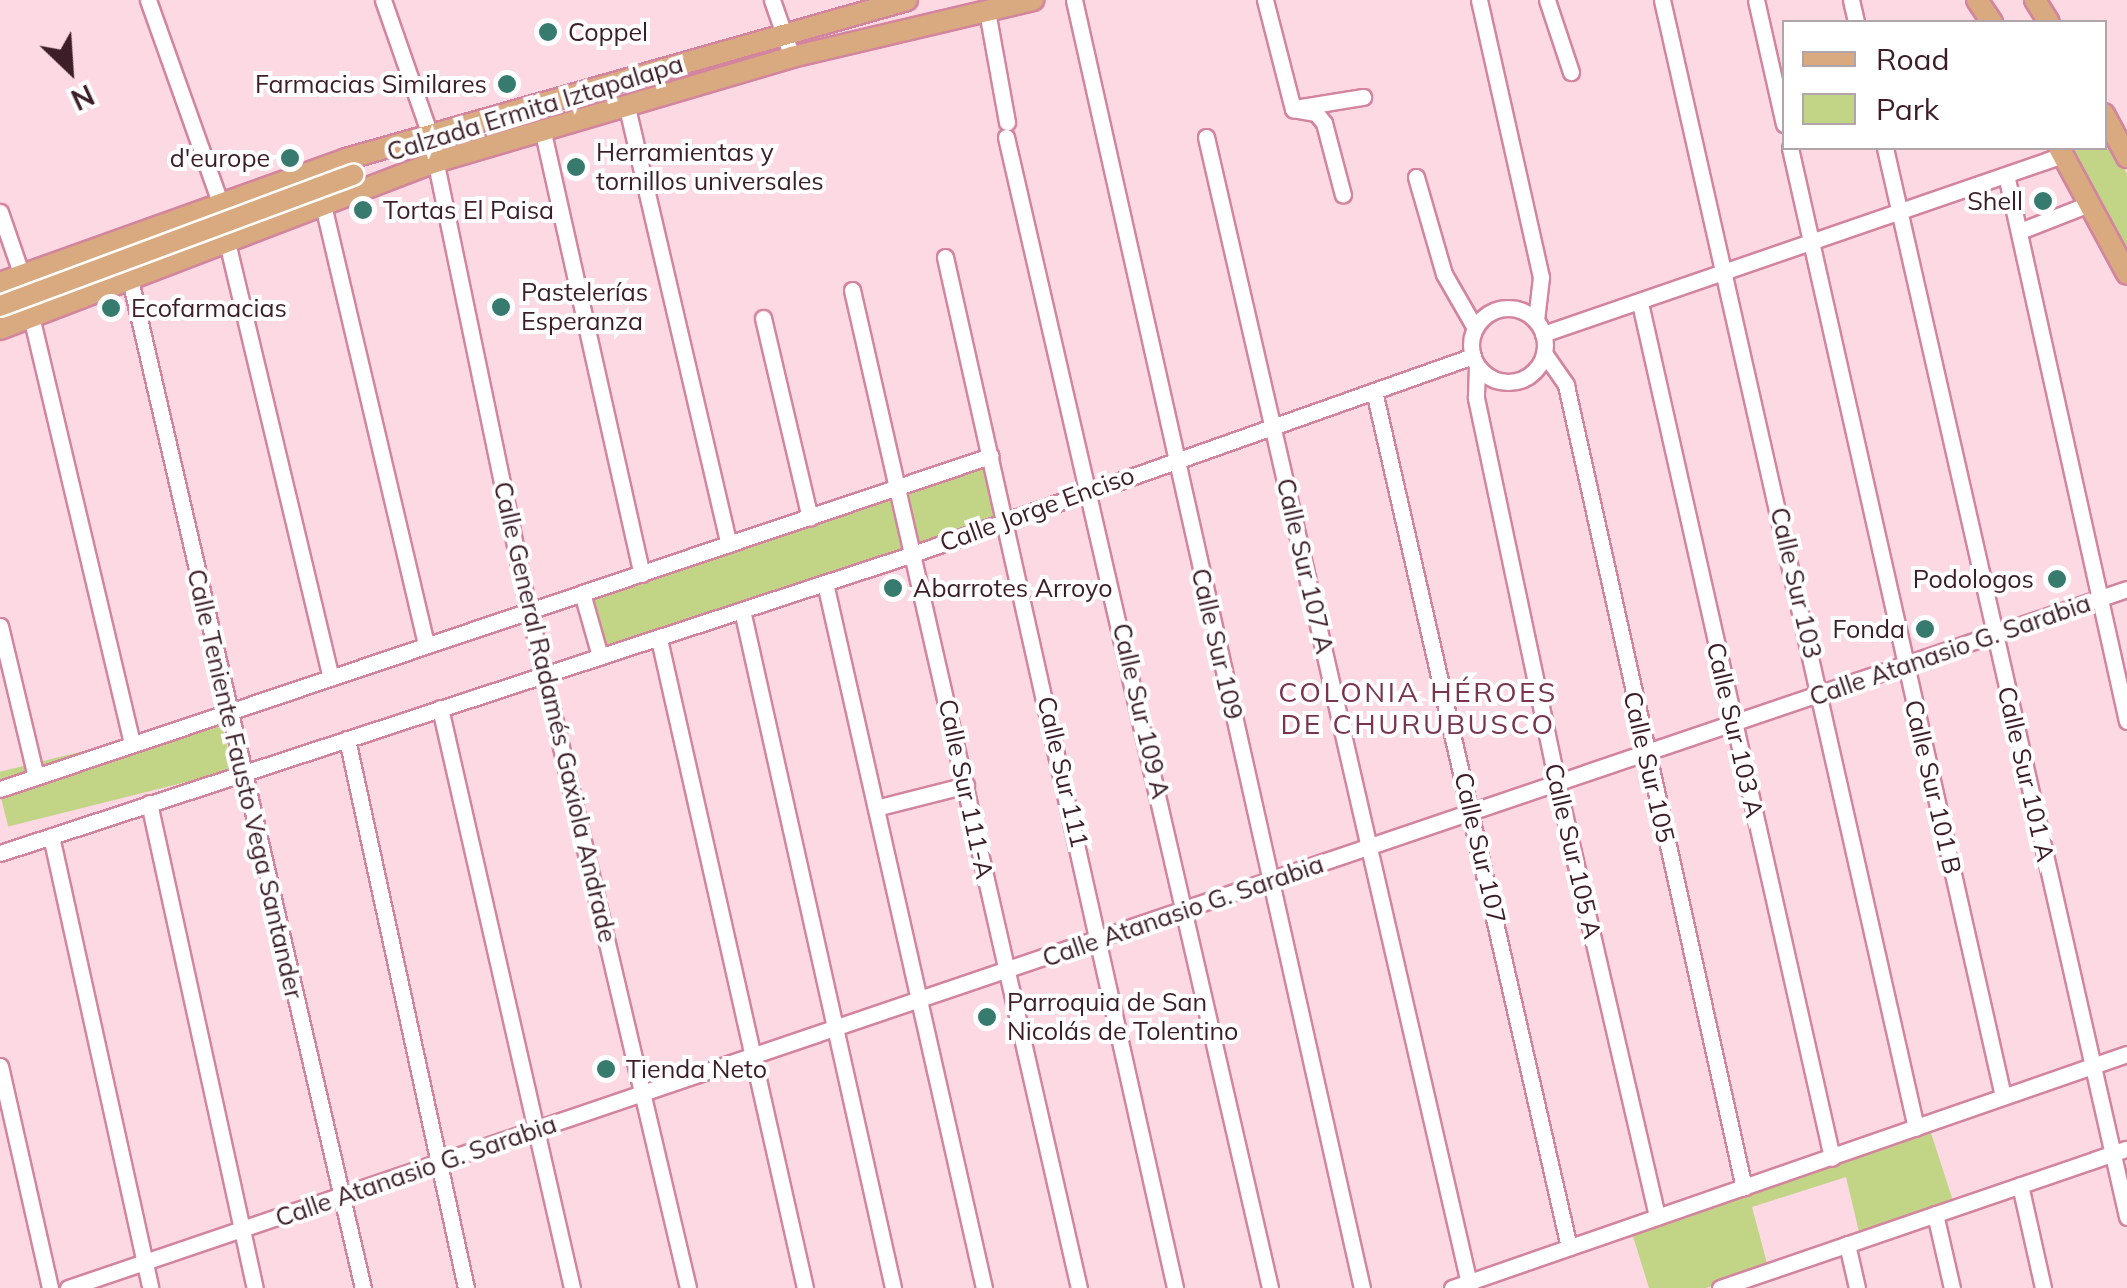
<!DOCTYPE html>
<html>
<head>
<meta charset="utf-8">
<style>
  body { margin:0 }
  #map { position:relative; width:2127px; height:1288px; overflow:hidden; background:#fcd9e3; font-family:Mulish,sans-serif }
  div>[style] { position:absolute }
  .green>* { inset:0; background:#c2d486; transform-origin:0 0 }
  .roads { filter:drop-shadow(2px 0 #d3849e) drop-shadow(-2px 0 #d3849e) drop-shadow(0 2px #d3849e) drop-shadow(0 -2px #d3849e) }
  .minor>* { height:15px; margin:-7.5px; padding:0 7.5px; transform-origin:7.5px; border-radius:7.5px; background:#fff }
  .minor>.ring { margin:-7.5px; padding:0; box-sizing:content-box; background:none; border:15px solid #fff; border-radius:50% }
  .major>* { height:20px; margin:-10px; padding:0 10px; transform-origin:10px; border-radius:10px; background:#d9aa7f }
  .bridges { filter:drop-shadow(2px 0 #fff) drop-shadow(-2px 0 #fff) drop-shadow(0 2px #fff) drop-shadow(0 -2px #fff) }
  .major-bridge>* { height:20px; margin:-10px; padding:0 10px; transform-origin:10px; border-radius:10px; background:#d9aa7f }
  .dots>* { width:28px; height:28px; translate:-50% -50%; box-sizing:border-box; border:5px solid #fff; border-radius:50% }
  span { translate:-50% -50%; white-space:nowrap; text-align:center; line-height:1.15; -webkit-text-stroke:8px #fff; paint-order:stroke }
  .poi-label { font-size:25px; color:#3c1d28 }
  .left { translate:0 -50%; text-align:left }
  .right { translate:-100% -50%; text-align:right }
  .street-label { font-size:25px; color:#3c1d28 }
  .neighbourhood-label { font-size:28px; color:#7a344e; letter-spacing:2.5px }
  .legend { position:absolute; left:1782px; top:20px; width:325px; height:130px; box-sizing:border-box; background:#fff; border:2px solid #b1a5a9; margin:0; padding:12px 18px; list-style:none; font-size:30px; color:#3c1d28 }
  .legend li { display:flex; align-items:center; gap:20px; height:50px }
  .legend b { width:50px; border:2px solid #b1a5a9 }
  .north { position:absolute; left:20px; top:20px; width:100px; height:100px; -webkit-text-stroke:8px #fff; paint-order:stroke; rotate:155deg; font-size:28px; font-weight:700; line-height:40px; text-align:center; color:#3c1d28 }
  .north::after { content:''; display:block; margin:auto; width:35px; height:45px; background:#3c1d28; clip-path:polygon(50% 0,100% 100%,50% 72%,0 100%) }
</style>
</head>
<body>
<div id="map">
  <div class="green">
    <i style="clip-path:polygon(2105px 130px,2127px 174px,2127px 268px,2067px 148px,2104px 148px)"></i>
    <i style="clip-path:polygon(986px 464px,1000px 514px,913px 554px,601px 650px,587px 598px)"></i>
    <i style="left:220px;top:717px;width:55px;height:232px;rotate:76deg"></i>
    <i style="clip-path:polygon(1930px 1130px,1954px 1204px,1860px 1236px,1846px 1177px,1752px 1207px,1768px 1267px,1706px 1288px,1649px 1288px,1631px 1230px)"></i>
  </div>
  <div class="roads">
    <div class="minor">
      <i style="left:148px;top:0;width:218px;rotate:70.4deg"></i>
      <i style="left:383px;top:0;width:143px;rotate:70.8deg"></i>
      <i style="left:430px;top:135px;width:486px;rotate:78.3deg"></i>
      <i style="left:529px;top:611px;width:695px;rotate:76.78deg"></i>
      <i style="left:772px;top:0;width:60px;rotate:70.7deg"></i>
      <i style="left:1074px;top:0;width:1320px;rotate:77.4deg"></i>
      <i style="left:1265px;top:0;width:113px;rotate:75.6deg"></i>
      <i style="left:1479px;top:0;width:284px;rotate:77.4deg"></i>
      <i style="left:1541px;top:277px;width:43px;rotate:96.6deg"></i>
      <i style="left:1547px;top:0;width:76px;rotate:71.6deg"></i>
      <i style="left:1662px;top:0;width:1156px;rotate:77.31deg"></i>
      <i style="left:1756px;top:0;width:127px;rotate:77.3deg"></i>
      <i style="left:1851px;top:0;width:23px;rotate:77deg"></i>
      <i style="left:987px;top:11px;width:113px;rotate:79.8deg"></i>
      <i style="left:626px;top:103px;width:453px;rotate:76.9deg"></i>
      <i style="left:1301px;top:107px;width:63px;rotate:-9.2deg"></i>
      <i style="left:1293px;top:109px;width:23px;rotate:10deg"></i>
      <i style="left:1316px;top:113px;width:13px;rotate:51deg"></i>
      <i style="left:1324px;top:123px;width:74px;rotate:75.2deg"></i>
      <i style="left:542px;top:128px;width:457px;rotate:77.4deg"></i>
      <i style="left:1006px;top:137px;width:1181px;rotate:77.08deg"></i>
      <i style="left:1206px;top:137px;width:1181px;rotate:77.08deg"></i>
      <i style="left:1790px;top:148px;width:972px;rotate:77.34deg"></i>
      <i style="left:1885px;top:148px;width:1096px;rotate:77.24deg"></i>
      <i style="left:1416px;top:177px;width:101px;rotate:73.9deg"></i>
      <i style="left:1444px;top:274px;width:62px;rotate:60.1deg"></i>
      <i style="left:2007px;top:179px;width:555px;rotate:77.52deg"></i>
      <i style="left:323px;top:205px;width:452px;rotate:76.8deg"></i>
      <i style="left:0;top:212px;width:68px;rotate:71deg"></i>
      <i style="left:2020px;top:231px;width:74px;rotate:-21.4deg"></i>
      <i style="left:227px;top:242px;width:448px;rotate:76.6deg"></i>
      <i style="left:945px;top:257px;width:1056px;rotate:77.42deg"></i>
      <i style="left:130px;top:279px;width:1036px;rotate:77deg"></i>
      <i style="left:852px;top:290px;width:1023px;rotate:77.19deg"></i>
      <i style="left:1640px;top:303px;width:876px;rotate:77.34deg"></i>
      <i class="ring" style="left:1471px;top:308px;width:59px;height:59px"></i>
      <i style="left:31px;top:316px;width:440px;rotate:76.7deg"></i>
      <i style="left:763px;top:318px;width:205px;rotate:76.8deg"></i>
      <i style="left:1543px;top:334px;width:550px;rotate:-19deg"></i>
      <i style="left:1544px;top:353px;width:39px;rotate:55deg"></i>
      <i style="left:1566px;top:385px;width:822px;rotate:77.5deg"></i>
      <i style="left:1477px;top:366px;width:32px;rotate:92deg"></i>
      <i style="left:1476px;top:398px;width:393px;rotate:78.1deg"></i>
      <i style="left:1557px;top:783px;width:445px;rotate:77deg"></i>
      <i style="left:1374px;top:391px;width:878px;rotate:77.17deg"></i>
      <i style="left:825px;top:583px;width:723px;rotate:77.29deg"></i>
      <i style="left:582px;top:593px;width:66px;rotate:74.1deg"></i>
      <i style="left:742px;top:610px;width:695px;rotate:77.44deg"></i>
      <i style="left:0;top:626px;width:155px;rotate:76.6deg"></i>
      <i style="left:659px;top:639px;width:665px;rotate:77.32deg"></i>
      <i style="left:440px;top:708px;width:595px;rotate:77.18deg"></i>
      <i style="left:347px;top:739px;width:562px;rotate:77.77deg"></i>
      <i style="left:0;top:789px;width:1045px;rotate:-18.59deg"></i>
      <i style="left:149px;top:803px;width:496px;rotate:77.7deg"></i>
      <i style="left:876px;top:808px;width:93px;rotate:-14.3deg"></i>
      <i style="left:51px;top:836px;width:463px;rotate:77.6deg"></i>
      <i style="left:0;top:853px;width:961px;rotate:-18.13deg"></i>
      <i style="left:913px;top:554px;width:594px;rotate:-19.47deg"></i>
      <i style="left:0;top:1066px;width:228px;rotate:77.3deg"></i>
      <i style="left:2020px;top:1185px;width:106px;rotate:77.4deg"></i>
      <i style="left:1935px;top:1214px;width:76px;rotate:77.1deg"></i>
      <i style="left:1847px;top:1244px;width:45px;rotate:77.2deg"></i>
      <i style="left:68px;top:1288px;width:2174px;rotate:-18.75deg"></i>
      <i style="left:1452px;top:1288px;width:714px;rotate:-19.12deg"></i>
      <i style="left:1720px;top:1288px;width:430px;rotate:-18.9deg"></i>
    </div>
    <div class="major">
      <i style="left:1977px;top:0;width:27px;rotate:56deg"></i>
      <i style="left:2035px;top:0;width:26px;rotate:58deg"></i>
      <i style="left:2104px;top:114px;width:49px;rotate:61.9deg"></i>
      <i style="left:2059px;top:148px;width:143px;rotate:61.6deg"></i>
      <i style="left:0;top:283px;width:368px;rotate:-19.7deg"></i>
      <i style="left:346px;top:159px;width:583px;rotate:-15.82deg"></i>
      <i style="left:0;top:329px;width:463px;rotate:-21deg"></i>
      <i style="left:432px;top:163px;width:375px;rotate:-16.4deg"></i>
      <i style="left:792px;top:57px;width:248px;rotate:-13.3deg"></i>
    </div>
  </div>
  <div class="bridges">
    <div class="major-bridge">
      <i style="left:0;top:306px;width:377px;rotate:-20.4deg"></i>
    </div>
  </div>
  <div class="dots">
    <i style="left:548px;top:32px;background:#377b6e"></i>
    <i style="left:507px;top:84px;background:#377b6e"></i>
    <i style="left:290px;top:158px;background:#377b6e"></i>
    <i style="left:576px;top:167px;background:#377b6e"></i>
    <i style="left:2043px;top:201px;background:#377b6e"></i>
    <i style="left:363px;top:210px;background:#377b6e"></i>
    <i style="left:501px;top:307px;background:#377b6e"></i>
    <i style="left:111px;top:308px;background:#377b6e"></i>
    <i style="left:2057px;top:579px;background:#377b6e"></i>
    <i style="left:893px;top:588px;background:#377b6e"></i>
    <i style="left:1925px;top:629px;background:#377b6e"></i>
    <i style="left:987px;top:1017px;background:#377b6e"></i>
    <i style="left:606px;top:1069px;background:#377b6e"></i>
  </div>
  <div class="poi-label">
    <span class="left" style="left:568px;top:32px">Coppel</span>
    <span class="right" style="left:487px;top:84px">Farmacias Similares</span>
    <span class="left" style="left:596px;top:167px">Herramientas y<br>tornillos universales</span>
    <span class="right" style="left:270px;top:158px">d'europe</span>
    <span class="right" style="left:2023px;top:201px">Shell</span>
    <span class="left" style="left:383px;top:210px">Tortas El Paisa</span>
    <span class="left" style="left:521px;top:307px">Pastelerías<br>Esperanza</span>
    <span class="left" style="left:131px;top:308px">Ecofarmacias</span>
    <span class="right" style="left:2034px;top:579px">Podologos</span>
    <span class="left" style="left:913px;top:588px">Abarrotes Arroyo</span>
    <span class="right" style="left:1905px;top:629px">Fonda</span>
    <span class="left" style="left:1007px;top:1017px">Parroquia de San<br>Nicolás de Tolentino</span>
    <span class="left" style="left:626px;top:1069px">Tienda Neto</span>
  </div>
  <div class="street-label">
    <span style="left:535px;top:108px;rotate:-17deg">Calzada Ermita Iztapalapa</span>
    <span style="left:1037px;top:509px;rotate:-20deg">Calle Jorge Enciso</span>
    <span style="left:1305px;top:566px;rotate:77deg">Calle Sur 107 A</span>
    <span style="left:1796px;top:583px;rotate:77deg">Calle Sur 103</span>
    <span style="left:1217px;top:644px;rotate:77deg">Calle Sur 109</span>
    <span style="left:1950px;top:650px;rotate:-19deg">Calle Atanasio G. Sarabia</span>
    <span style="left:1141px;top:711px;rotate:77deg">Calle Sur 109 A</span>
    <span style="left:555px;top:712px;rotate:77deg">Calle General Radamés Gaxiola Andrade</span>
    <span style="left:1735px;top:730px;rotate:77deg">Calle Sur 103 A</span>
    <span style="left:1649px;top:767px;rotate:77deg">Calle Sur 105</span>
    <span style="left:1063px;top:772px;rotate:77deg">Calle Sur 111</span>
    <span style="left:2026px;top:774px;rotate:77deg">Calle Sur 101 A</span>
    <span style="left:245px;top:784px;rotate:77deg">Calle Teniente Fausto Vega Santander</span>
    <span style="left:1933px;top:787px;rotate:77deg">Calle Sur 101 B</span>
    <span style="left:966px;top:789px;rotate:78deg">Calle Sur 111-A</span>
    <span style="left:1480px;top:848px;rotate:77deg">Calle Sur 107</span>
    <span style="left:1573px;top:851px;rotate:77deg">Calle Sur 105 A</span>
    <span style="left:1183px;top:911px;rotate:-19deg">Calle Atanasio G. Sarabia</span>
    <span style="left:416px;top:1171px;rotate:-19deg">Calle Atanasio G. Sarabia</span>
  </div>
  <div class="neighbourhood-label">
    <span style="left:1418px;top:708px">COLONIA HÉROES<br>DE CHURUBUSCO</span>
  </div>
  <ul class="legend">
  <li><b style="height:12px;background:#d9aa7f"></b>Road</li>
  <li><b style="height:28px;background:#c2d486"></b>Park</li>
  </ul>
  <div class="north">N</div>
</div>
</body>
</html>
